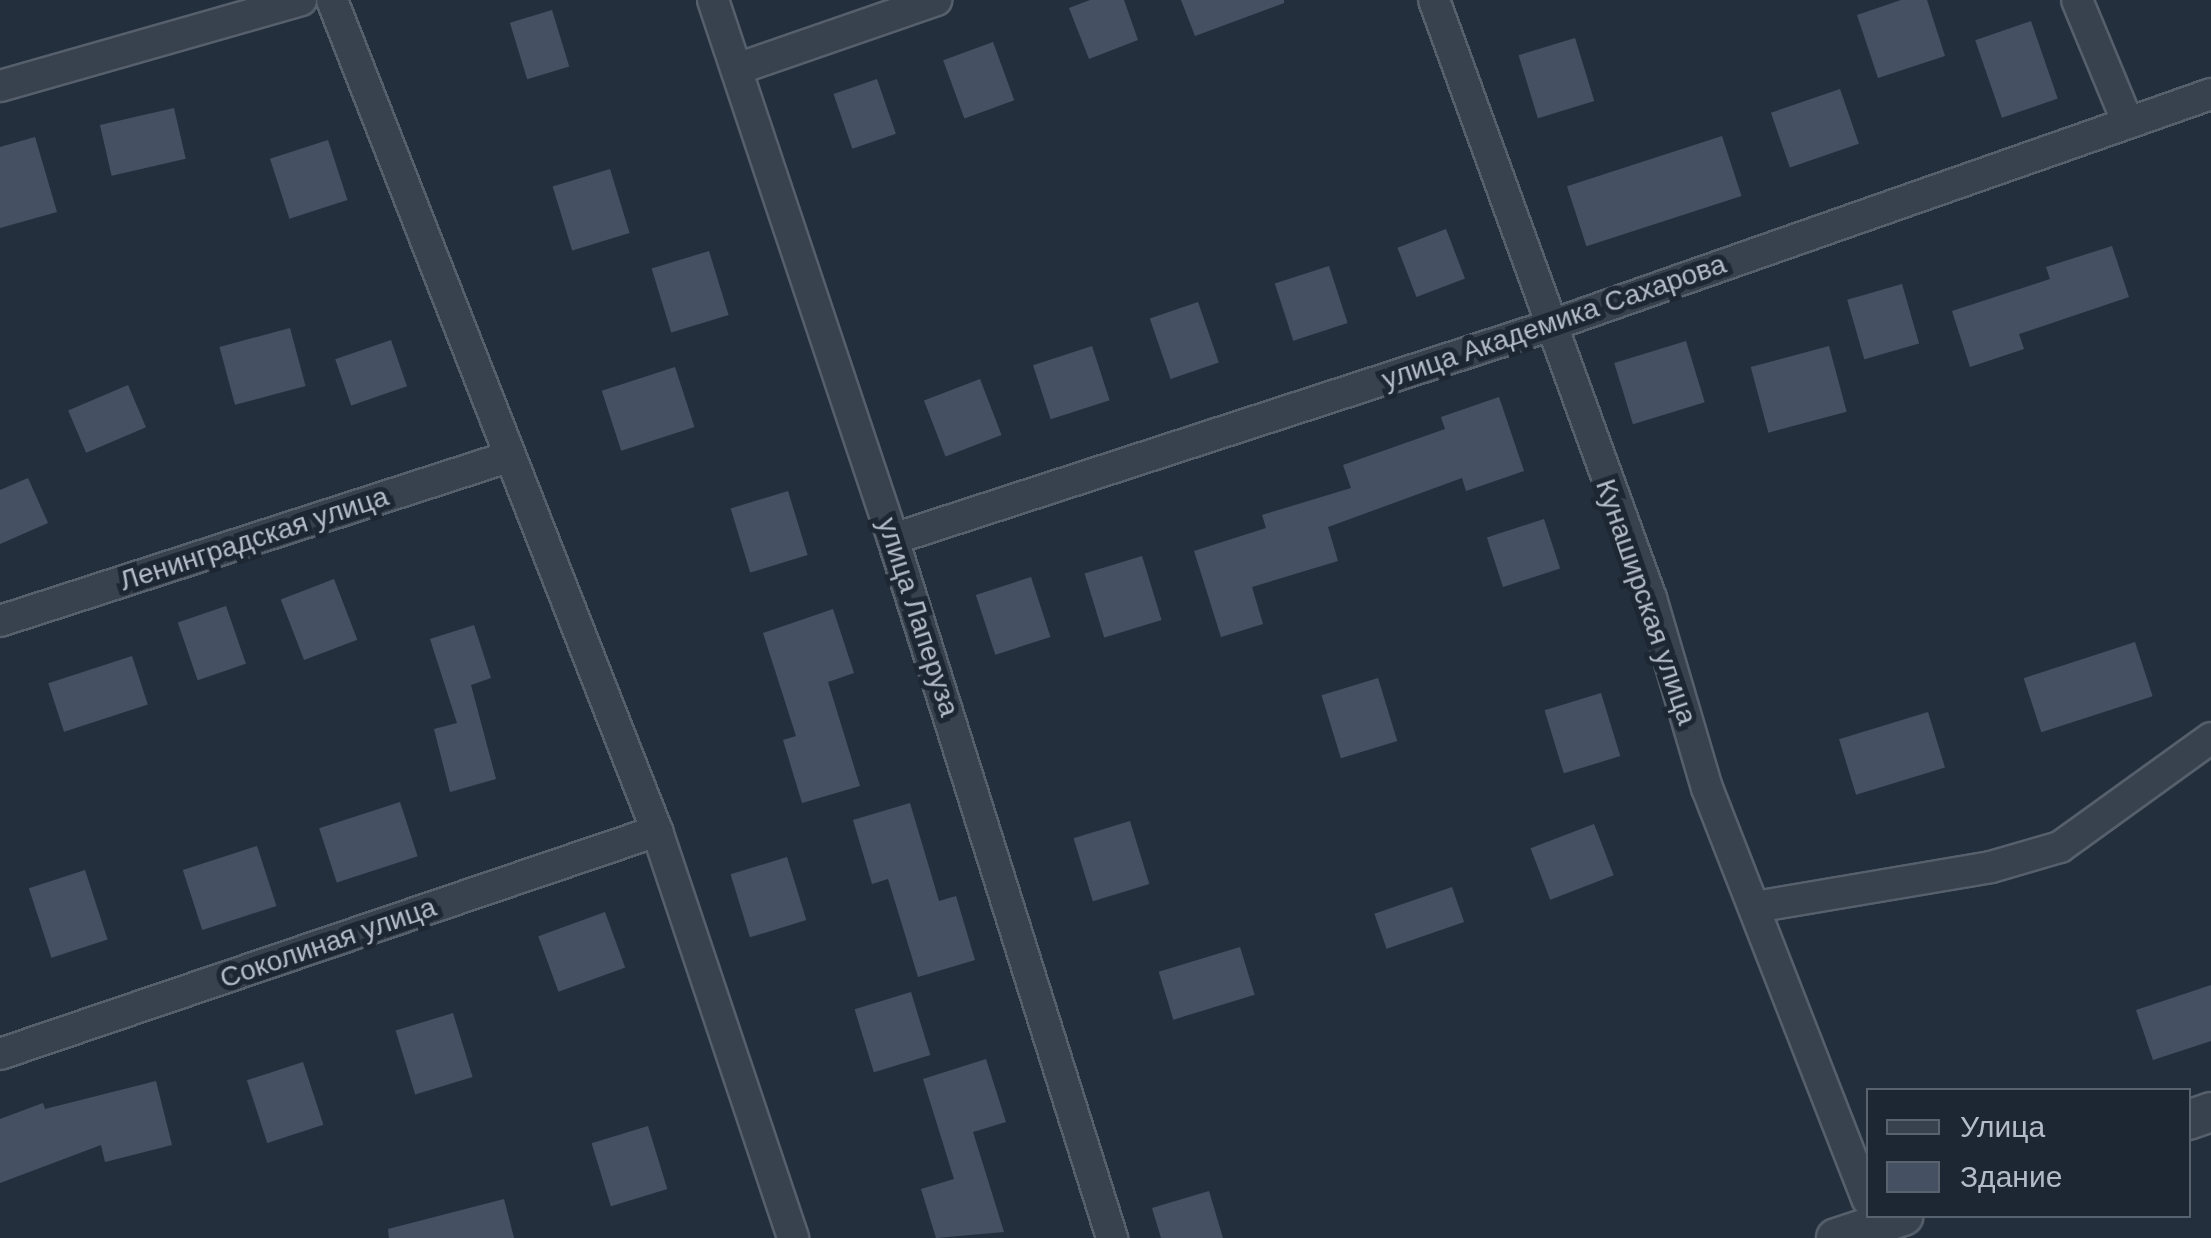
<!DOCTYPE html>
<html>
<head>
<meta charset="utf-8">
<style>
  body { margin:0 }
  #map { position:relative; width:2211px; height:1238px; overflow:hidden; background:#242f3e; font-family:Arial,sans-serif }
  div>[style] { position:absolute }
  .building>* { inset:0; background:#455162; transform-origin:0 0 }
  .roads { filter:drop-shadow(2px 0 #565f6c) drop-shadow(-2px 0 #565f6c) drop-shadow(0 2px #565f6c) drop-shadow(0 -2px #565f6c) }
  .minor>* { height:30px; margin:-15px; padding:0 15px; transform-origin:15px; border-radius:15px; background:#38414e }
  .tertiary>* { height:38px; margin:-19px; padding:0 19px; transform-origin:19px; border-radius:19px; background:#38414e }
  span { translate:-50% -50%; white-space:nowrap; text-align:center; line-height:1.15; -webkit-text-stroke:10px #1d2633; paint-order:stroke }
  .street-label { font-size:28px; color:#b4bcc9 }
  .legend { position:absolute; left:1866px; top:1088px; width:325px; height:130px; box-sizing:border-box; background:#1d2633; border:2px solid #59626f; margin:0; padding:12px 18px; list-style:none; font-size:30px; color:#b4bcc9 }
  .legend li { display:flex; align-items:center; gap:20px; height:50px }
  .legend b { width:50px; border:2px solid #59626f }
</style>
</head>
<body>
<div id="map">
  <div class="building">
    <i style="clip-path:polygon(1090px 0,1124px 0,1138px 40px,1089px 59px,1069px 8px)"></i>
    <i style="clip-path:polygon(1181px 0,1284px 0,1284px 3px,1195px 36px)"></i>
    <i style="clip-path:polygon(1901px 0,1927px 0,1945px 56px,1878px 78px,1857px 15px)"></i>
    <i style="left:552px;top:10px;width:59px;height:44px;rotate:73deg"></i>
    <i style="left:2031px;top:21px;width:82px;height:59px;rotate:71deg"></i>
    <i style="left:1575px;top:38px;width:66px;height:59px;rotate:73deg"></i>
    <i style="left:993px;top:42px;width:62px;height:53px;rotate:70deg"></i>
    <i style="left:877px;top:79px;width:58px;height:46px;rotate:71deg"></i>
    <i style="left:1840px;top:89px;width:58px;height:73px;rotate:71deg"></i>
    <i style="left:174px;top:108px;width:52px;height:76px;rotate:77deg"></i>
    <i style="left:1722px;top:136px;width:63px;height:163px;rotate:72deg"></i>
    <i style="clip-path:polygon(35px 137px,57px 212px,0 228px,0 147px)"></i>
    <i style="left:328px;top:140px;width:63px;height:61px;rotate:72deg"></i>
    <i style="left:610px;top:169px;width:67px;height:60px;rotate:73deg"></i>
    <i style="left:1446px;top:229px;width:53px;height:52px;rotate:69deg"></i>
    <i style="clip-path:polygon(2112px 246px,2129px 297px,2019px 334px,2024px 349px,1970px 367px,1952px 311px,2050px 279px,2046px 267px)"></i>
    <i style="left:709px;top:251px;width:67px;height:60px;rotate:73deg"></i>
    <i style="left:1329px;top:266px;width:60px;height:57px;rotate:72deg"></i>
    <i style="left:1902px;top:284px;width:62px;height:57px;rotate:74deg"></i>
    <i style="left:1198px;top:302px;width:64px;height:51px;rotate:71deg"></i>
    <i style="left:290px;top:328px;width:60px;height:73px;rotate:75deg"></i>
    <i style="left:391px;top:340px;width:49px;height:59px;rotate:71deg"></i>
    <i style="left:1686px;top:341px;width:64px;height:75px;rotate:73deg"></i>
    <i style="left:1092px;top:346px;width:57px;height:62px;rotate:72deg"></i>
    <i style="left:1829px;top:346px;width:68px;height:81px;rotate:75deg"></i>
    <i style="left:675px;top:367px;width:63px;height:77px;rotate:72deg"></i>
    <i style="left:980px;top:379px;width:60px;height:60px;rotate:69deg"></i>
    <i style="left:128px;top:385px;width:46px;height:65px;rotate:67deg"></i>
    <i style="clip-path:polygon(1499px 397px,1524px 471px,1466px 491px,1462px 478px,1328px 527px,1338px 561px,1252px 587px,1263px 624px,1221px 637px,1194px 551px,1266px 528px,1262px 515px,1351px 488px,1343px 465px,1445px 429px,1441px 417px)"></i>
    <i style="clip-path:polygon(28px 478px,48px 523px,0 544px,0 490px)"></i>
    <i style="left:788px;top:491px;width:67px;height:60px;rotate:73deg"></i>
    <i style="left:1544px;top:519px;width:52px;height:60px;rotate:72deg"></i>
    <i style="left:1142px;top:556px;width:67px;height:60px;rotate:73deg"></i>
    <i style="left:1031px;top:577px;width:63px;height:58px;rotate:72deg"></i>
    <i style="left:334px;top:579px;width:65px;height:57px;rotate:69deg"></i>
    <i style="left:226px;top:606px;width:61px;height:51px;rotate:71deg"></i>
    <i style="clip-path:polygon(833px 609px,854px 673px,828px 682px,860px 786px,802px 803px,783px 740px,796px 736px,763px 633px)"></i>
    <i style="clip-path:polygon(474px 625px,491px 678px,471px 685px,496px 779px,450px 792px,434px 729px,457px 723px,430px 639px)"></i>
    <i style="left:2135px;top:642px;width:57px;height:117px;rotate:72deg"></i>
    <i style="left:132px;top:656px;width:51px;height:88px;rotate:72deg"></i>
    <i style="left:1378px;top:678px;width:66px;height:59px;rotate:73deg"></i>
    <i style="left:1601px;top:693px;width:66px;height:59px;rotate:73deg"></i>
    <i style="left:1928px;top:712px;width:58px;height:93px;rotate:73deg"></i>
    <i style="left:400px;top:802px;width:57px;height:85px;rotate:72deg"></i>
    <i style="clip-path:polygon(910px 803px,939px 901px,956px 896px,975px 960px,918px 977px,888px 879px,872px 884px,853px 820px)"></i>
    <i style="left:1130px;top:821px;width:66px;height:59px;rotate:73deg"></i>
    <i style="left:1594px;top:824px;width:55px;height:68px;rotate:69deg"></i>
    <i style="left:257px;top:846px;width:63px;height:78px;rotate:72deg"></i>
    <i style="left:787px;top:857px;width:66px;height:59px;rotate:73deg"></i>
    <i style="left:85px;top:870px;width:73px;height:59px;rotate:72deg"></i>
    <i style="left:1452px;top:887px;width:37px;height:82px;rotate:71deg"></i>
    <i style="left:605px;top:912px;width:59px;height:71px;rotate:70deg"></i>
    <i style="left:1240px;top:947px;width:50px;height:85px;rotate:73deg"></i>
    <i style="clip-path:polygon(2211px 985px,2211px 1041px,2153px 1060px,2136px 1010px)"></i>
    <i style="left:911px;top:992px;width:66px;height:59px;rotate:73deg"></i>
    <i style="left:453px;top:1013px;width:67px;height:60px;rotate:73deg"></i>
    <i style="clip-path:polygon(986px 1059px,1006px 1122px,973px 1132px,1004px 1232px,936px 1238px,921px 1189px,954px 1179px,923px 1079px)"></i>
    <i style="left:303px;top:1062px;width:66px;height:59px;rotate:72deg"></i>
    <i style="clip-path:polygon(156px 1081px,172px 1145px,105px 1162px,101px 1145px,0 1183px,0 1119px,43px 1103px,45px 1109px)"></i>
    <i style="left:648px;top:1126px;width:66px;height:59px;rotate:73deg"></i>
    <i style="clip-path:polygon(1209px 1191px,1223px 1238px,1161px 1238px,1152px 1208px)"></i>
    <i style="clip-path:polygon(504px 1199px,514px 1238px,389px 1238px,388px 1229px)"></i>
  </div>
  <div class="roads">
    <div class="minor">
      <i style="left:332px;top:0;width:892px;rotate:68.64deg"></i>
      <i style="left:657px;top:831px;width:429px;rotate:71.5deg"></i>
      <i style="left:713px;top:0;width:568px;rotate:71.53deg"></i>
      <i style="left:893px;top:539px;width:733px;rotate:72.6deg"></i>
      <i style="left:1434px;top:0;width:636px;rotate:70.06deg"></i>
      <i style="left:1651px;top:598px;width:198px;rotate:73.6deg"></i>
      <i style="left:1707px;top:788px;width:442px;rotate:68.7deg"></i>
      <i style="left:2077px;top:0;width:133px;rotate:67.5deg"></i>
      <i style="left:737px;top:69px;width:211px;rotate:-19.1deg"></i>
      <i style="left:0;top:86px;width:313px;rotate:-15.9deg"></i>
      <i style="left:893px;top:539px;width:693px;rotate:-17.99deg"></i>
      <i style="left:1552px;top:325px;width:698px;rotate:-19.32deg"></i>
      <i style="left:0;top:621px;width:534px;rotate:-17.89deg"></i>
      <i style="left:1755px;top:907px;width:239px;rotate:-9.6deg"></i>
      <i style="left:1991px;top:867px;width:72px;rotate:-16.2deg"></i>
      <i style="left:2060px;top:847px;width:186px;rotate:-35.8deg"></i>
      <i style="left:0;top:1054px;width:694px;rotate:-18.75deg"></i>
    </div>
    <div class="tertiary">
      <i style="left:2188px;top:1120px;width:24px;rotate:-19deg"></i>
      <i style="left:1836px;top:1238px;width:71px;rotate:-18.2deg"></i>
    </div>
  </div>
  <div class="street-label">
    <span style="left:1554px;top:322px;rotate:-19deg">улица Академика Сахарова</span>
    <span style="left:254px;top:539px;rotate:-18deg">Ленинградская улица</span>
    <span style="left:1646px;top:602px;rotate:71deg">Кунаширская улица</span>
    <span style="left:918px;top:617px;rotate:72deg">улица Лаперуза</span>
    <span style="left:328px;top:943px;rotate:-19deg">Соколиная улица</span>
  </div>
  <ul class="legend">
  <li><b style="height:12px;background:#38414e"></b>Улица</li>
  <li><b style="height:28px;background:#455162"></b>Здание</li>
  </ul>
</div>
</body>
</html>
